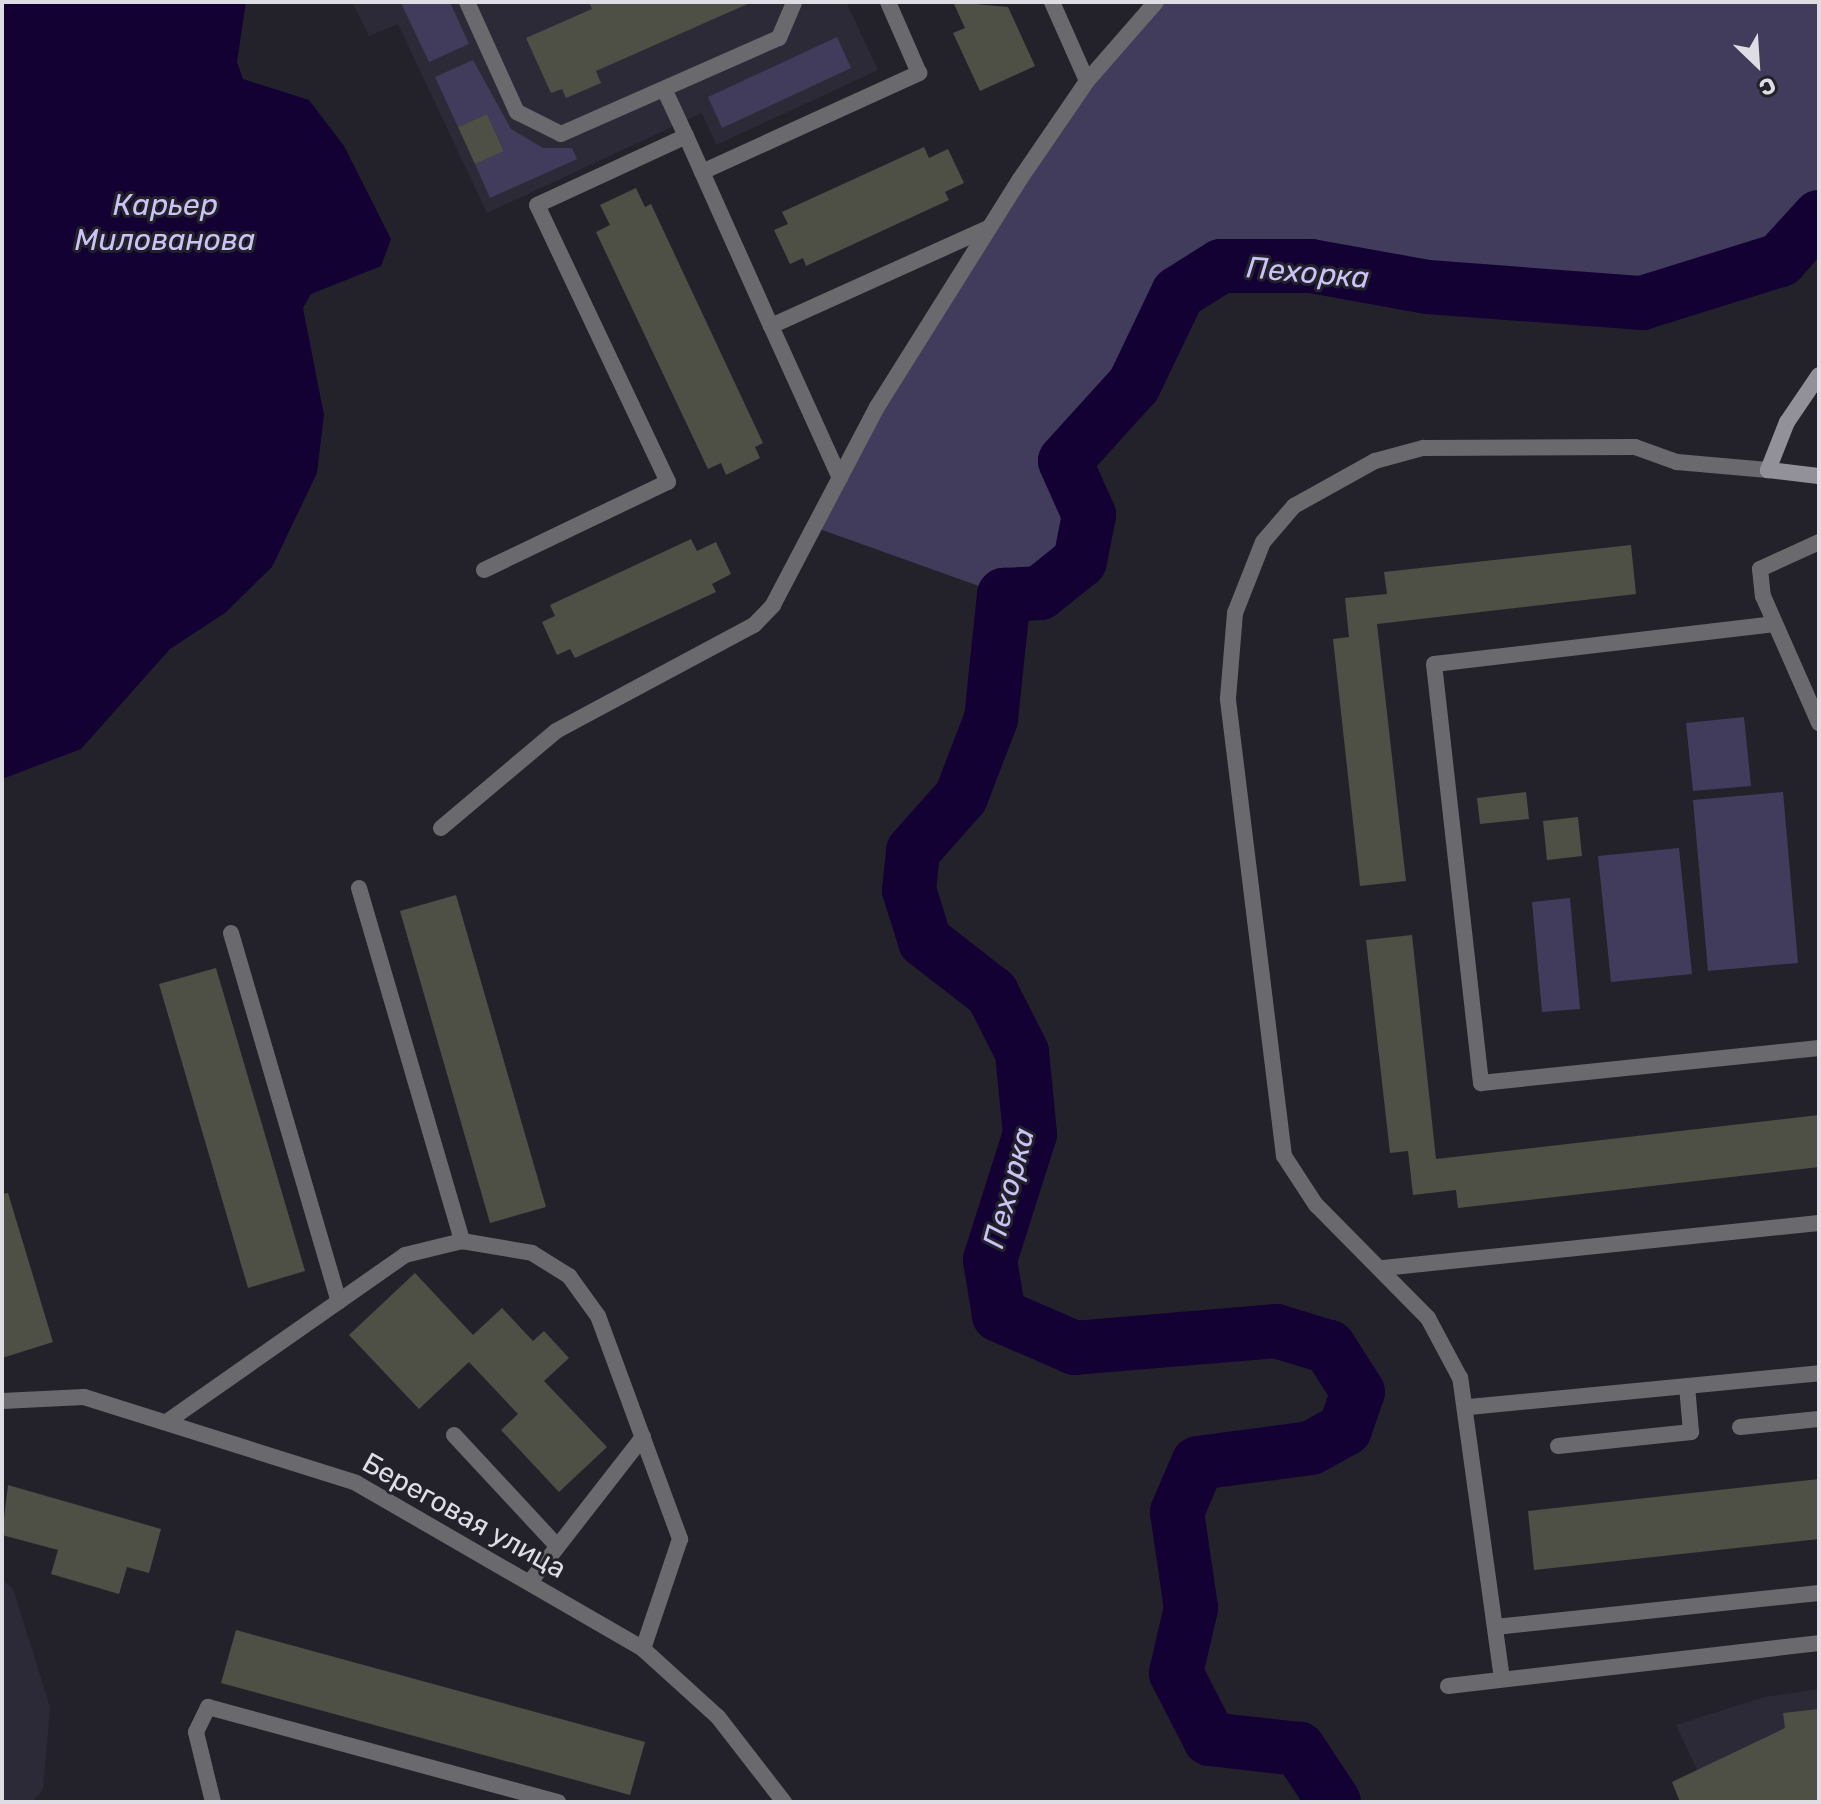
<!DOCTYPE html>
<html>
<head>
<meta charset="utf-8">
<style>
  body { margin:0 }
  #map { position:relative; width:1821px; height:1804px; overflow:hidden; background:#23222b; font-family:Rubik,sans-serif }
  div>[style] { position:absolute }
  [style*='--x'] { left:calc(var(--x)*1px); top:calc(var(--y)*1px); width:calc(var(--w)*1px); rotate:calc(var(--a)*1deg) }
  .built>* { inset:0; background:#2d2a38 }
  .green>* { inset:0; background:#413b5c }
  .water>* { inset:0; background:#130134 }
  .river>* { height:54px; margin:-27px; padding:0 27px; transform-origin:27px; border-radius:27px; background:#130134 }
  .building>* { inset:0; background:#4e5046 }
  .lane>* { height:16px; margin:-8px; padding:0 8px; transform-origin:8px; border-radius:8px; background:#6a696e }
  .street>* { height:16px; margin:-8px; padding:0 8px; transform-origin:8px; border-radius:8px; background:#6a696e }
  .secondary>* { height:16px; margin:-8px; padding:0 8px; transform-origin:8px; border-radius:8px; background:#929199 }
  span { translate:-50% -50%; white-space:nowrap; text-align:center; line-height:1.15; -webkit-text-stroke:6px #23222b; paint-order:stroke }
  .street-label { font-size:28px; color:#dedde4 }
  .water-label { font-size:30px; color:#cbc3f8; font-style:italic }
  .frame { position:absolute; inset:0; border:4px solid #dedde4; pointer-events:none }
  .north { position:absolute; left:1717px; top:24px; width:80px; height:80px; -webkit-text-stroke:6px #23222b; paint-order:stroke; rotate:155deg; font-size:22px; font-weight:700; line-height:32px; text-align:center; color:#dedde4 }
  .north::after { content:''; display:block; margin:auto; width:28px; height:36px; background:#dedde4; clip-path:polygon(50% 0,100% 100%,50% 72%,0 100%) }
</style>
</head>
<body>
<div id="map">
  <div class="built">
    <div style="clip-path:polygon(352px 2px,846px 2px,878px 70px,716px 145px,702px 113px,487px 213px,398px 24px,369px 36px)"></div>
    <div style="clip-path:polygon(2px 1579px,13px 1589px,50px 1707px,43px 1790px,32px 1802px,2px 1802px)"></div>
    <div style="clip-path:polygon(1819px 1689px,1819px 1802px,1712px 1802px,1676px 1725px,1764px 1697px)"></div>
  </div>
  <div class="green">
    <div style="clip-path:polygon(450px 2px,469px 44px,429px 62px,401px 3px)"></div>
    <div style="clip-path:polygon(1156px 2px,1819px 2px,1819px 217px,1780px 260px,1642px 303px,1428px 287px,1311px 266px,1221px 266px,1178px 293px,1134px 385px,1066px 460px,1089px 515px,1080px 561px,1040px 593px,1004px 595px,814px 527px,1004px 205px)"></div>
    <div style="clip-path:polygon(837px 37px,851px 68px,722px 128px,708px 97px)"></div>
    <div style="clip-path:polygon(473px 60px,511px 129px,543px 148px,572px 148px,577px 159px,490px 198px,475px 164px,504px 150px,487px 114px,458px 127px,435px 77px)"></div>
    <div style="clip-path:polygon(1744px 717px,1751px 786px,1693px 791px,1686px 723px)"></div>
    <div style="clip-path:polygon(1783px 792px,1798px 963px,1708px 971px,1693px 800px)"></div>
    <div style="clip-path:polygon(1679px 848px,1692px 974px,1611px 982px,1598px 856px)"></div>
    <div style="clip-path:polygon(1570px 898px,1580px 1009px,1542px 1012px,1532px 902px)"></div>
  </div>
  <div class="water">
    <div style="clip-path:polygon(2px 2px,246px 2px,237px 62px,243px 79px,309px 100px,344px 146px,391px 239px,381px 266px,311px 294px,303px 308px,324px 415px,317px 473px,272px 567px,225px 613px,170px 649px,81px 749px,2px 779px)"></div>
  </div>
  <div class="river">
    <div style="--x:1334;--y:1802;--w:64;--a:-123.4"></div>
    <div style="--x:1299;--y:1749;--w:90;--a:-173.6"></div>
    <div style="--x:1210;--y:1739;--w:74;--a:-117.3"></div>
    <div style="--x:1176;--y:1673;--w:67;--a:-77"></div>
    <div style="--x:1191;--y:1608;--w:97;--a:-98.3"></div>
    <div style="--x:1177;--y:1512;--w:53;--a:-66.8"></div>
    <div style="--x:1198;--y:1463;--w:114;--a:-7.6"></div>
    <div style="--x:1311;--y:1448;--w:39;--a:-29"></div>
    <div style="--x:1345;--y:1429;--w:39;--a:-71"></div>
    <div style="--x:1358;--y:1392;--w:54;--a:-122.8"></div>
    <div style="--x:1329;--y:1347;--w:55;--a:-163.2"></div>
    <div style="--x:1276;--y:1331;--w:202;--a:175.2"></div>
    <div style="--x:1075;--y:1348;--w:83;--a:-156.5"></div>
    <div style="--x:999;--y:1315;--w:56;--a:-99.3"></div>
    <div style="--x:990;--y:1260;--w:132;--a:-72.4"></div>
    <div style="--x:1030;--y:1134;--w:82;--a:-95.6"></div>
    <div style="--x:1022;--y:1052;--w:66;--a:-117"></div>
    <div style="--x:992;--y:993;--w:85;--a:-142.2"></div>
    <div style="--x:925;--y:941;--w:53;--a:-107.4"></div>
    <div style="--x:909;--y:890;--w:39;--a:-84"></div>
    <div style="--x:913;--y:851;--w:72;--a:-48.4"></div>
    <div style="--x:961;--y:797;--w:84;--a:-69"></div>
    <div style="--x:991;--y:719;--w:125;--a:-84"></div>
    <div style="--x:1004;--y:595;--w:36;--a:-3"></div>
    <div style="--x:1040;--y:593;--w:51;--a:-38.7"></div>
    <div style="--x:1080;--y:561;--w:47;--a:-78.9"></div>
    <div style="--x:1089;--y:515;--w:59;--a:-114"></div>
    <div style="--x:1065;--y:461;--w:103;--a:-47.8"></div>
    <div style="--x:1134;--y:385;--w:102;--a:-64.4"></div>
    <div style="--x:1178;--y:293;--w:51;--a:-32.1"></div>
    <div style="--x:1221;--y:266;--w:90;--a:0"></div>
    <div style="--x:1311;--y:266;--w:119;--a:10.2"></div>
    <div style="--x:1428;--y:287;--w:215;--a:4.3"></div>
    <div style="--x:1642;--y:303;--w:145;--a:-17.3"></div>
    <div style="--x:1780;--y:260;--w:58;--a:-47.8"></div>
  </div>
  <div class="building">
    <div style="clip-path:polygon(589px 2px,752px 2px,596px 71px,601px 83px,566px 98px,562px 89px,551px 93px,526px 38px,592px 9px)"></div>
    <div style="clip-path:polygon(953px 2px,1008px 7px,1035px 66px,980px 91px,953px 33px,965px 28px)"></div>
    <div style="clip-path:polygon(487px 114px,504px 151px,475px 164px,458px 127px)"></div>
    <div style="clip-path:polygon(924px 147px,929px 158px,948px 149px,964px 183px,945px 192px,949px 200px,806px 266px,803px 258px,790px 264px,774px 230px,788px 224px,782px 212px)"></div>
    <div style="clip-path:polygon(636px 188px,645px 207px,651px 204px,763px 443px,755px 447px,760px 458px,726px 475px,721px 463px,708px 469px,596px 232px,610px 225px,600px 205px)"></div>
    <div style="clip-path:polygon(691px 539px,697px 551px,716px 542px,731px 574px,712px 584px,716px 592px,575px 658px,570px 649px,557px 655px,542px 622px,555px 616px,550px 605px)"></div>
    <div style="clip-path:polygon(1631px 545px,1636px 594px,1377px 624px,1406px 881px,1360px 886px,1333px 639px,1349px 637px,1345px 598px,1387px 594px,1384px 572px)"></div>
    <div style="clip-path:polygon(1526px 792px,1529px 819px,1480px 824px,1477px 798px)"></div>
    <div style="clip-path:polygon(1578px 817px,1582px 856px,1547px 860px,1543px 821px)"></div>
    <div style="clip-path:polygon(456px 895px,546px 1207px,490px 1223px,400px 911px)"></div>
    <div style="clip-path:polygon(1412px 935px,1436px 1159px,1819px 1115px,1819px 1167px,1458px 1208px,1456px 1190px,1413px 1195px,1408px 1151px,1390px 1153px,1366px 940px)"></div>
    <div style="clip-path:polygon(216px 968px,305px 1271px,248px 1288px,159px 984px)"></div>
    <div style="clip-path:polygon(8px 1193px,53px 1342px,2px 1358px,2px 1194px)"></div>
    <div style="clip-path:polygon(415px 1273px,473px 1335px,502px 1308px,533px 1341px,544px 1331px,569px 1358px,544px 1381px,607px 1447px,559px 1492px,501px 1430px,518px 1414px,469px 1362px,419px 1409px,349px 1335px)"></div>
    <div style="clip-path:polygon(1819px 1479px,1819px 1539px,1534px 1570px,1528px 1511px)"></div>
    <div style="clip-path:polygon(8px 1485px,161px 1529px,149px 1573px,127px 1567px,119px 1594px,51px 1574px,58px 1550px,2px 1535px)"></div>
    <div style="clip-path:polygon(236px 1630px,645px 1742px,630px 1795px,221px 1683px)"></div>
    <div style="clip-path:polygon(1819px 1709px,1819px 1802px,1680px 1802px,1672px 1782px,1785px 1728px,1783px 1713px)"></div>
  </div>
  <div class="lane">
    <div style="--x:467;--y:2;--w:121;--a:65.6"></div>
    <div style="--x:517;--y:112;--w:49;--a:26.6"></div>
    <div style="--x:561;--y:134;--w:238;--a:-23.8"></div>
    <div style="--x:779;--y:38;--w:39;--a:-67"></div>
    <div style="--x:1052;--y:2;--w:86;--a:66.1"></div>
    <div style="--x:665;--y:91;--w:50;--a:65"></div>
    <div style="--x:702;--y:172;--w:169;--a:65.9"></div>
    <div style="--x:771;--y:326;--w:240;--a:-24.3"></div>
    <div style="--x:771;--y:326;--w:167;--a:65.6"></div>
    <div style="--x:1819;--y:542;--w:65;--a:155.4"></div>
    <div style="--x:1760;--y:569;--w:27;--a:84"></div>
    <div style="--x:1763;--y:596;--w:139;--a:66.2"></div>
    <div style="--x:484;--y:570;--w:204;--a:-25.6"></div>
    <div style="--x:668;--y:482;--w:306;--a:-115.3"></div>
    <div style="--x:537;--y:205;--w:164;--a:-24.8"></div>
    <div style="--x:686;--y:136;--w:39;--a:66"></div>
    <div style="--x:702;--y:172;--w:239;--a:-24.5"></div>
    <div style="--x:919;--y:73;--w:77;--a:-113.6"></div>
    <div style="--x:1775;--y:624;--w:343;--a:173.3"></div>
    <div style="--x:1434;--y:664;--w:422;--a:83.6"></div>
    <div style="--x:1481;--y:1083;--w:340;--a:-5.9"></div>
    <div style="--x:441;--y:828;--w:150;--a:-40.1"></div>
    <div style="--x:556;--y:731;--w:225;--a:-28.2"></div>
    <div style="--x:754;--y:625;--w:28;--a:-46"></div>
    <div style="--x:773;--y:605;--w:224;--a:-62.3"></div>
    <div style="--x:877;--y:407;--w:269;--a:-57.9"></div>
    <div style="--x:1020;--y:179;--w:119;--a:-55.6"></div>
    <div style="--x:1087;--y:81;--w:105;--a:-48.9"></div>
    <div style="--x:359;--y:888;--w:368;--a:73.7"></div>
    <div style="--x:231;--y:933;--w:384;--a:73.7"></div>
    <div style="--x:1383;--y:1268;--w:438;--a:-5.9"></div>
    <div style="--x:1469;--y:1407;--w:352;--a:-5.5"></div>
    <div style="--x:168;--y:1421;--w:289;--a:-35"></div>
    <div style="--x:405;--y:1255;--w:59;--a:-13.8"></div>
    <div style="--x:462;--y:1241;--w:71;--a:9.7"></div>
    <div style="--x:532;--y:1253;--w:44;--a:31.9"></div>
    <div style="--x:569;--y:1276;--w:49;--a:54.1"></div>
    <div style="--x:598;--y:1316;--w:238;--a:69.8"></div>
    <div style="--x:680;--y:1539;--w:116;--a:108.6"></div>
    <div style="--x:1740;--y:1427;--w:79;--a:-5.8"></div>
    <div style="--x:454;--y:1435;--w:151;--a:47.1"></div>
    <div style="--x:1558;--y:1446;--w:134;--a:-6"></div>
    <div style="--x:1691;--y:1432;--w:46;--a:-95"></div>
    <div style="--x:530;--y:1582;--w:184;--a:-52.1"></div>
    <div style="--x:1495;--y:1627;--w:326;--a:-6"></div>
    <div style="--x:1502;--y:1679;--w:304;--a:-97.9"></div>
    <div style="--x:1460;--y:1378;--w:68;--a:-118.1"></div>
    <div style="--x:1428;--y:1318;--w:159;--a:-134.7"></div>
    <div style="--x:1316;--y:1205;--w:59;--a:-123.1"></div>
    <div style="--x:1284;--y:1156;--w:461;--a:-97"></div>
    <div style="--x:1228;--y:698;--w:85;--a:-85.3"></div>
    <div style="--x:1235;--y:613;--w:76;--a:-68.5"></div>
    <div style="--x:1263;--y:542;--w:48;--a:-49.3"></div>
    <div style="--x:1294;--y:506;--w:93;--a:-29.1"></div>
    <div style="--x:1375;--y:461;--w:50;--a:-15.2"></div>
    <div style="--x:1423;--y:448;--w:212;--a:-0.3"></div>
    <div style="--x:1635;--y:447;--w:45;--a:19.7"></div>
    <div style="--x:1677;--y:462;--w:91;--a:5"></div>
    <div style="--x:1448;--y:1686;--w:373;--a:-6.6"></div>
    <div style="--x:213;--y:1802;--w:72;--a:-103.7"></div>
    <div style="--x:196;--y:1732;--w:28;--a:-64"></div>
    <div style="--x:208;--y:1707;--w:363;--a:15.2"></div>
  </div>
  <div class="street">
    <div style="--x:2;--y:1401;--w:82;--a:-2.8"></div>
    <div style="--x:84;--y:1397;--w:285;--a:17.5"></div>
    <div style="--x:356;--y:1483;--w:332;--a:30"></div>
    <div style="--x:643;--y:1649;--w:101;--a:42.2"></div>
    <div style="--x:718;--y:1717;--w:108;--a:52.2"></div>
  </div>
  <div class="secondary">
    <div style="--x:1819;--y:375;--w:57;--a:124.2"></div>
    <div style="--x:1787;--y:422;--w:52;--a:111.6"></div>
    <div style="--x:1768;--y:470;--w:51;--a:6.7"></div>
  </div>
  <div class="street-label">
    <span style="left:464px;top:1516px;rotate:29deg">Береговая улица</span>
  </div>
  <div class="water-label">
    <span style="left:165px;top:222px">Карьер<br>Милованова</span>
    <span style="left:1308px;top:273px;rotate:5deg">Пехорка</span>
    <span style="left:1009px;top:1188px;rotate:-75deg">Пехорка</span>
  </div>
  <div class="frame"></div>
  <div class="north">С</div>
</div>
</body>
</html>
